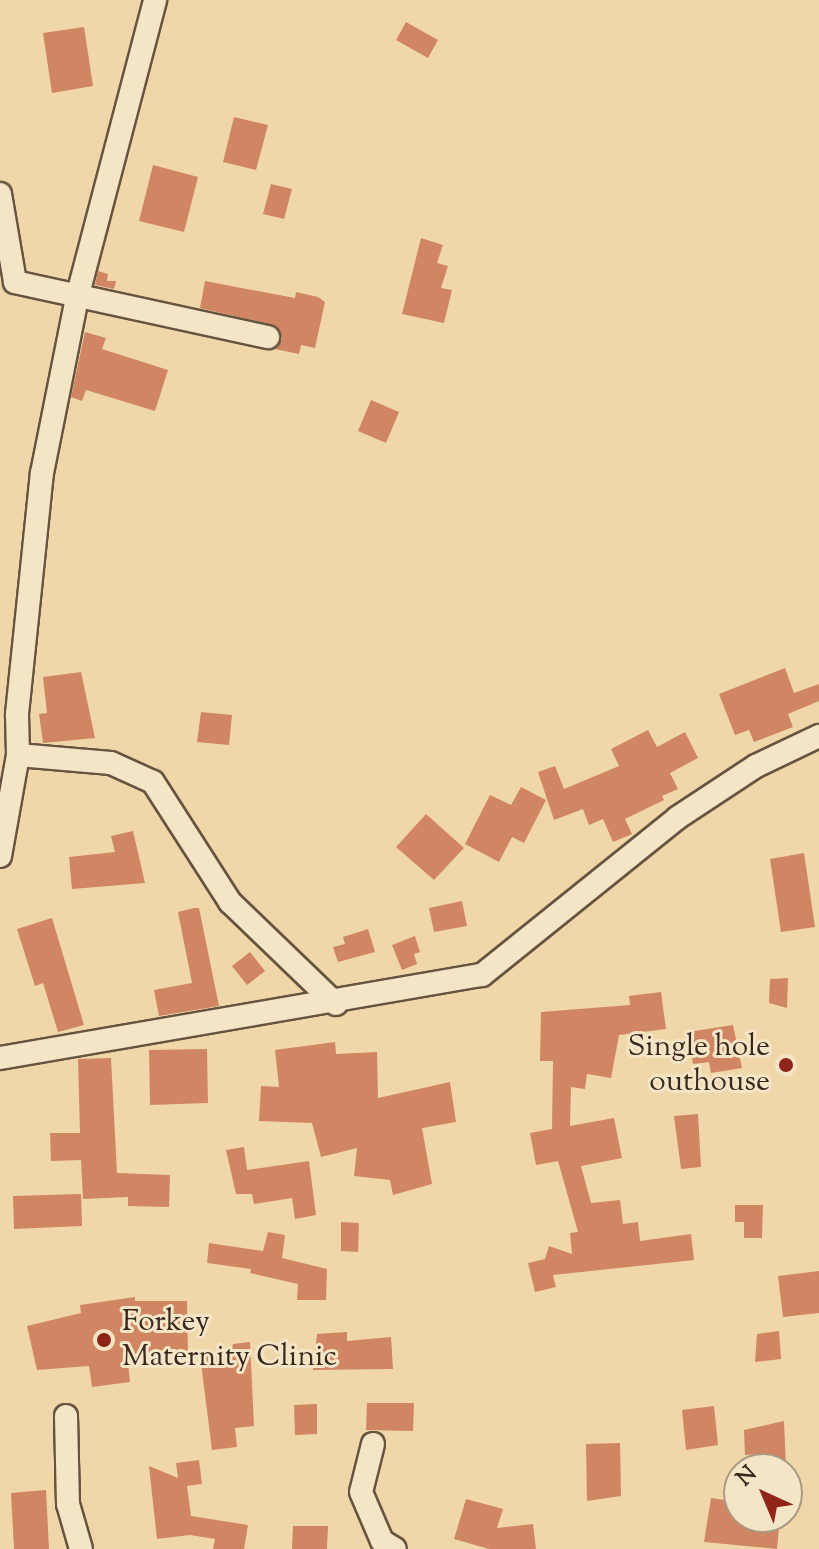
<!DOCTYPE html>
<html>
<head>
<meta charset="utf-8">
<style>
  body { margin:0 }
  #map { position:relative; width:819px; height:1549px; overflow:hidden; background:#f0d7a9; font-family:"Sorts Mill Goudy",serif }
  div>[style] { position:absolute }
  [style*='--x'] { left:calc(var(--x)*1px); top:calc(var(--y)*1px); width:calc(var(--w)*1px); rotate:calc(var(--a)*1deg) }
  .building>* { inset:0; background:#d08662 }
  .roads { filter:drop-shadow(2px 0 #675440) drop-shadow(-2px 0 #675440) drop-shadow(0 2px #675440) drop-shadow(0 -2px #675440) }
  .minor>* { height:22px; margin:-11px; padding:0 11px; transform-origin:11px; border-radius:11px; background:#f5e5c7 }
  .dots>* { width:22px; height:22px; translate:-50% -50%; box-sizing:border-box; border:4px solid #f5e5c7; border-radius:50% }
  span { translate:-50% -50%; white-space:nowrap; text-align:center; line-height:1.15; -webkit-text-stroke:6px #f5e5c7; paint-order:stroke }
  .poi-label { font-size:30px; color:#39281d }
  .right { translate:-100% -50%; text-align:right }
  .left { translate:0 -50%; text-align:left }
  .north { position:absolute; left:723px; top:1453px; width:80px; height:80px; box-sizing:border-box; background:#f5e5c7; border:2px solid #aa9983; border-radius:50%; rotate:316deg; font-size:22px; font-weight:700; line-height:32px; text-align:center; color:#39281d }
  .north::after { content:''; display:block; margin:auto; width:28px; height:36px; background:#8f2418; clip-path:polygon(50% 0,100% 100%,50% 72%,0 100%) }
</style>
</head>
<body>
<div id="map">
  <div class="building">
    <div style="clip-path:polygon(406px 22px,438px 40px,428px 58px,396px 40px)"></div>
    <div style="clip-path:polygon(84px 27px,93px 86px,52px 93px,43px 33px)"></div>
    <div style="clip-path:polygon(234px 117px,268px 125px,256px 170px,223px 162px)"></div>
    <div style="clip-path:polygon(153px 165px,198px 177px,184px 232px,139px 221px)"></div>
    <div style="clip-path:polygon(271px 184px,292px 189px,284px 219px,263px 214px)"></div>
    <div style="clip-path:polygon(421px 238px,443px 245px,437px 263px,448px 266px,441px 288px,452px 290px,444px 323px,402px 314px)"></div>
    <div style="clip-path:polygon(98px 271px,108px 274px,107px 281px,116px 281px,114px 289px,95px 285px)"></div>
    <div style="clip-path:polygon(205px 281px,295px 298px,296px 292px,318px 297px,325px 302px,315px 348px,301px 345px,299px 354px,275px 349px,282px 339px,277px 326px,200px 308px)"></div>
    <div style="clip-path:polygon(85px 332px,106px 338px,102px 349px,168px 370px,155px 411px,86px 390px,82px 401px,71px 397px)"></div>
    <div style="clip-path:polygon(371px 400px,399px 412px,386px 443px,358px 431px)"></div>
    <div style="clip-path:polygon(785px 668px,794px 693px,819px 684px,819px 701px,788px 714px,793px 727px,754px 742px,749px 730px,735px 735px,719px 694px)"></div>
    <div style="clip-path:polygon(81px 672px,95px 738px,43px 743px,39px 714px,47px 713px,43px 677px)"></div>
    <div style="clip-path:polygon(201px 712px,232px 715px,229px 745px,197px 742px)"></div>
    <div style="clip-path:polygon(648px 730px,657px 747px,685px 732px,698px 758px,670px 773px,678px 789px,662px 796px,664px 800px,625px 819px,632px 834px,613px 842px,603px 819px,589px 825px,583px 809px,554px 820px,538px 772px,555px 766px,564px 789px,619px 766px,611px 749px)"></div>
    <div style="clip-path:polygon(521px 787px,546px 800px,524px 843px,512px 837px,499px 862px,465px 844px,490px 795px,511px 805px)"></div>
    <div style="clip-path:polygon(426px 814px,464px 848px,434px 880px,396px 847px)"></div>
    <div style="clip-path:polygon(133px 831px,145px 883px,72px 889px,69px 857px,115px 852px,111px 836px)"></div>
    <div style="clip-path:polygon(804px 853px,815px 927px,781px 932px,770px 859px)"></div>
    <div style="clip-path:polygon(462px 901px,467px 926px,434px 932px,429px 908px)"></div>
    <div style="clip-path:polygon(194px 908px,199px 908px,219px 1006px,159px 1016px,154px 990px,192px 983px,178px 912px)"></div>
    <div style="clip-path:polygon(52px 918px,84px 1025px,58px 1032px,43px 983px,35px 986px,17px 929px)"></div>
    <div style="clip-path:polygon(368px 929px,375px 952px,338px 962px,333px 947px,345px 944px,343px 937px)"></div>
    <div style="clip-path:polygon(415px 936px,420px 952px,414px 954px,417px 964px,402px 970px,392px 945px)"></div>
    <div style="clip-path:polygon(250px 952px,265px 971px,247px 985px,232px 966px)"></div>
    <div style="clip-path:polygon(788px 978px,787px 1008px,769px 1003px,770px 979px)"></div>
    <div style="clip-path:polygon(661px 992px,666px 1029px,619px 1035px,611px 1078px,587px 1074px,585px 1089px,571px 1087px,570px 1126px,614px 1118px,622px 1158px,581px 1166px,591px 1203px,620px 1200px,623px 1224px,638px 1222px,640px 1241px,691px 1234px,694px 1260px,553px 1275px,556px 1287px,535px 1292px,528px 1263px,545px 1259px,549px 1246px,572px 1254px,570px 1233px,578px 1232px,558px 1161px,536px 1165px,530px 1133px,552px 1129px,553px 1061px,540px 1061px,541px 1012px,630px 1005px,629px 996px)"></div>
    <div style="clip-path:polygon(733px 1025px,742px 1068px,711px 1073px,709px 1062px,693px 1064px,688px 1032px)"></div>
    <div style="clip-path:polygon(335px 1042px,336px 1054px,377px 1052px,378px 1098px,450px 1082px,456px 1122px,422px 1128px,432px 1184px,393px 1195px,390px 1180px,354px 1176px,357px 1148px,321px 1157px,312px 1123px,259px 1121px,261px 1086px,279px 1087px,275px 1050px)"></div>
    <div style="clip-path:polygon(207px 1049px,208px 1103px,150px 1105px,149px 1050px)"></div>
    <div style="clip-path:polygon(111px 1058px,117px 1173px,170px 1175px,169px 1207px,128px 1206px,128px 1197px,83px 1199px,81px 1160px,51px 1161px,50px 1133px,80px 1133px,78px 1059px)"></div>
    <div style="clip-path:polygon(698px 1114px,701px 1167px,681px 1169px,674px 1116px)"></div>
    <div style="clip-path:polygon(244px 1147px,247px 1170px,309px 1161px,316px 1215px,295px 1219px,292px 1198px,254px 1204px,252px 1194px,236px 1194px,226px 1150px)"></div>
    <div style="clip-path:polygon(81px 1194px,82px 1226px,14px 1229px,13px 1196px)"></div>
    <div style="clip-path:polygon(735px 1205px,763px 1205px,762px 1238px,744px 1238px,744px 1222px,735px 1222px)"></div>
    <div style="clip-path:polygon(341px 1222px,359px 1223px,358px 1252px,341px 1251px)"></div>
    <div style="clip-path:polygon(268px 1232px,285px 1235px,282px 1258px,327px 1269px,326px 1300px,297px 1300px,298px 1284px,250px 1273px,251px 1269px,207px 1263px,209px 1243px,263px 1251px)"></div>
    <div style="clip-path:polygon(819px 1271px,819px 1313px,783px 1317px,778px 1276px)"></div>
    <div style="clip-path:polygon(135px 1297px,135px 1301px,187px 1301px,188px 1353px,163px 1353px,163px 1363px,128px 1363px,130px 1382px,92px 1387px,89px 1366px,37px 1370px,27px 1326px,81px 1313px,80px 1305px)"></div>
    <div style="clip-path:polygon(779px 1331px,781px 1359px,755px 1362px,757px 1334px)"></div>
    <div style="clip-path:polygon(347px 1332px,347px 1341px,391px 1337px,393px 1369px,313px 1370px,317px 1334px)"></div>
    <div style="clip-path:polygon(250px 1342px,254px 1426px,235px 1428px,237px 1447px,212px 1450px,200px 1355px,231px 1352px,233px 1344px)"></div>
    <div style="clip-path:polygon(367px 1403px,414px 1403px,413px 1431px,366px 1430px)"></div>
    <div style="clip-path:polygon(317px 1404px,317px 1434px,295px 1435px,294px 1405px)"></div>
    <div style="clip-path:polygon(714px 1406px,718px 1445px,686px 1450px,682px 1410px)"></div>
    <div style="clip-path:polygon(784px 1421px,786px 1467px,766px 1468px,765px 1454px,745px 1455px,744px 1430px)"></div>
    <div style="clip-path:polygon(620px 1443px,621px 1496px,587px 1501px,586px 1444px)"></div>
    <div style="clip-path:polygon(199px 1460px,202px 1484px,187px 1486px,191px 1516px,248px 1525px,244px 1549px,213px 1549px,215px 1539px,190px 1535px,157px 1539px,149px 1466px,178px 1478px,176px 1463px)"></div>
    <div style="clip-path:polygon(46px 1490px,49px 1549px,14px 1549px,11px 1493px)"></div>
    <div style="clip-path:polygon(711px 1498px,739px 1502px,739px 1517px,780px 1517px,777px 1549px,704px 1542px)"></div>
    <div style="clip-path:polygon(466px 1499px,503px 1509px,497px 1528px,533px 1524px,536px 1549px,489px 1549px,454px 1539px)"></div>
    <div style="clip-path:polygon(293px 1526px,328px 1526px,327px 1549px,292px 1549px)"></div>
  </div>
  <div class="roads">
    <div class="minor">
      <div style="--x:0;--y:194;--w:89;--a:80.3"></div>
      <div style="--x:15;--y:282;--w:259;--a:12.3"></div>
      <div style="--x:18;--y:755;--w:93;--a:4.9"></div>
      <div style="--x:111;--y:763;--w:46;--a:24.3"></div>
      <div style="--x:153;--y:782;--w:143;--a:57.3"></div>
      <div style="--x:230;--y:902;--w:147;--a:43.9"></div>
      <div style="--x:0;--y:856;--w:103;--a:-79.9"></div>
      <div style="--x:18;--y:755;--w:41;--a:-91.4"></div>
      <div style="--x:17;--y:714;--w:242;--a:-84.1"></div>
      <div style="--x:42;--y:473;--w:178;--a:-78.7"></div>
      <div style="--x:77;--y:298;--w:308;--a:-75.3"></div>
      <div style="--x:0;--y:1058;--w:489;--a:-9.8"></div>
      <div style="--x:482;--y:975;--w:250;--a:-38.8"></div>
      <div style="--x:677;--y:818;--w:95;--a:-33.4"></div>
      <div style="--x:756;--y:766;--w:70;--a:-25.5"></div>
      <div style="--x:66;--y:1416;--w:88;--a:88.7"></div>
      <div style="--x:68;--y:1504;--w:47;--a:73.9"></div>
      <div style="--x:373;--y:1444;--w:49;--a:104"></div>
      <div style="--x:361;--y:1492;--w:53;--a:66.8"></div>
      <div style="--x:382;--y:1541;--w:15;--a:32"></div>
    </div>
  </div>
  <div class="dots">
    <div style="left:786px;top:1065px;background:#8f2418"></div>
    <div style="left:104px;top:1340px;background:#8f2418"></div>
  </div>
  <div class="poi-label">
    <span class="right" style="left:770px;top:1065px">Single hole<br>outhouse</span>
    <span class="left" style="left:122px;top:1340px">Forkey<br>Maternity Clinic</span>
  </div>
  <div class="north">N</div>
</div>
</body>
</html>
